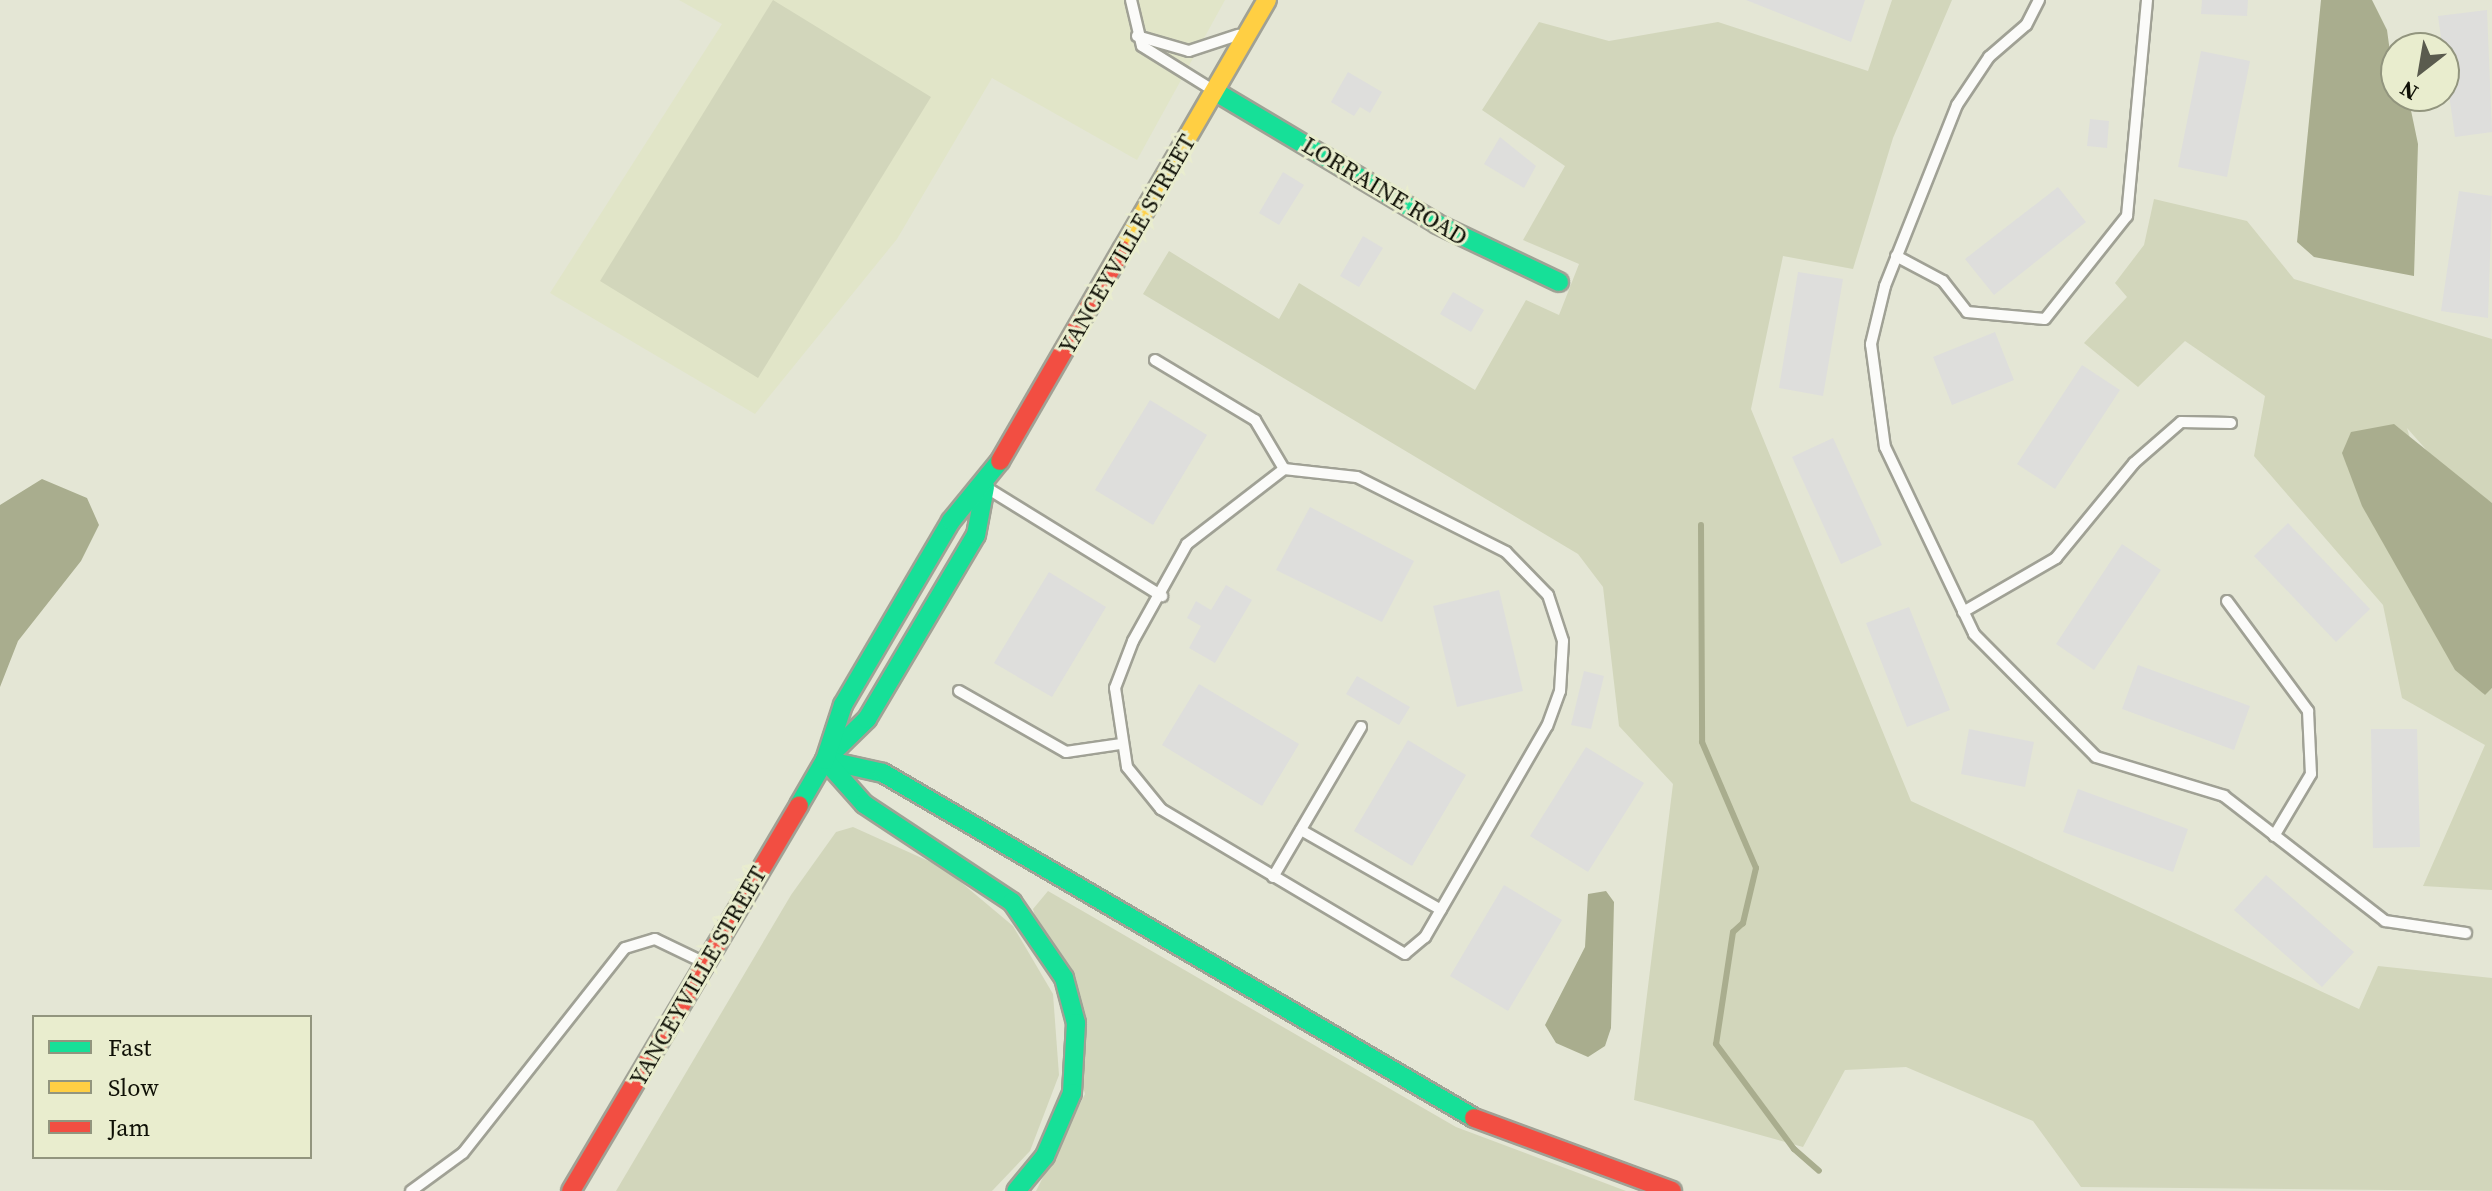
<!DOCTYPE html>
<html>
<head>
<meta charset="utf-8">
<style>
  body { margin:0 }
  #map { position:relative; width:2492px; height:1191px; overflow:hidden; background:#e4e6d5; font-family:"Source Serif 4",serif }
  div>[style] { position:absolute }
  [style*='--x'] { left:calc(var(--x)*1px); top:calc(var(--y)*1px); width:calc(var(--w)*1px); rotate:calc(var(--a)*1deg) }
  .built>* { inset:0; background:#e1e5c8 }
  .green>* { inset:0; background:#d2d6bb }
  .water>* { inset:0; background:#a9ad8e }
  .stream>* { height:6px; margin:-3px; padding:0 3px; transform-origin:3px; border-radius:3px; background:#a9ad8e }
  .building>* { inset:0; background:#dededc }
  .roads { filter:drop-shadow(2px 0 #a0a195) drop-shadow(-2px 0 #a0a195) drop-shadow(0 2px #a0a195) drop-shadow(0 -2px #a0a195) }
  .lane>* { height:10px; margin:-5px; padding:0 5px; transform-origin:5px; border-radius:5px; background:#fbfbf9 }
  .fast>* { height:18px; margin:-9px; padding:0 9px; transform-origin:9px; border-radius:9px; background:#16e098 }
  .slow>* { height:18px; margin:-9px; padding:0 9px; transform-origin:9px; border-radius:9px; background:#ffcf43 }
  .jam>* { height:18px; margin:-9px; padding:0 9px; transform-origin:9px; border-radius:9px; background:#f24e42 }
  span { translate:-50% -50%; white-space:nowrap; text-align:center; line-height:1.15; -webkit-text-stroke:6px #e9edce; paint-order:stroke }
  .street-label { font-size:24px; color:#0f1006 }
  .legend { position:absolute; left:32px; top:1015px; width:280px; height:144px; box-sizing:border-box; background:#e9edce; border:2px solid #92957e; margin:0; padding:10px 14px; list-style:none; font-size:24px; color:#0f1006 }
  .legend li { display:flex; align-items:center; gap:16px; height:40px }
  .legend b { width:40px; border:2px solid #92957e }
  .north { position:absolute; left:2380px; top:32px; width:80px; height:80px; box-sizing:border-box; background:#e9edce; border:2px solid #92957e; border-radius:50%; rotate:211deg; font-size:22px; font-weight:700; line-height:32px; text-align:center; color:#0f1006 }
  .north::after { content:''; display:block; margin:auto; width:28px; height:36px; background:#5a5b4e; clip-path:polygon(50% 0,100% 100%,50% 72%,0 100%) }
</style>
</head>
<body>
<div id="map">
  <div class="built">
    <div style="clip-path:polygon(679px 0,1225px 0,1137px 160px,992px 78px,897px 239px,755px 414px,550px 293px,722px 24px)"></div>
  </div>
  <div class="green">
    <div style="clip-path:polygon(773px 0,931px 97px,758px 378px,600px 281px)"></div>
    <div style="clip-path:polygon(1892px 0,1952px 0,1893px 138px,1853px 269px,1783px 256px,1751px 409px,1911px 801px,2359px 1009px,2378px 966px,2492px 978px,2492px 1191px,2081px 1187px,2033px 1121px,1906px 1067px,1845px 1070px,1803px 1147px,1634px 1100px,1673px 784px,1619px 726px,1603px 587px,1578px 554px,1143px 294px,1169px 251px,1279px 319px,1299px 283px,1475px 390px,1526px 300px,1559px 315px,1579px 264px,1523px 240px,1565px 166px,1482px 110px,1539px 22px,1609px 41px,1718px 22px,1868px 71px)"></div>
    <div style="clip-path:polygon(2154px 199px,2247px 221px,2294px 279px,2492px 339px,2492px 503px,2445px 471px,2407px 428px,2484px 695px,2492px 688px,2492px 890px,2423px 886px,2485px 745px,2402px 698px,2383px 605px,2254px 456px,2265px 396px,2185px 341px,2138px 387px,2084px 343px,2127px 297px,2115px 283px,2144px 245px)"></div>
    <div style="clip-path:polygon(853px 827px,944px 868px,1013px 926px,1053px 994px,1059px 1075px,1030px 1151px,992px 1191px,616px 1191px,791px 895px,836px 832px)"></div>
    <div style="clip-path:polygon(1048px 891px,1456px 1127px,1626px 1191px,1036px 1191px,1085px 1094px,1033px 909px)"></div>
  </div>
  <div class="water">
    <div style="clip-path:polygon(2321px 0,2372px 0,2387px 30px,2396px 96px,2408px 96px,2418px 144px,2414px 276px,2314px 257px,2297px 242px)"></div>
    <div style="clip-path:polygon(2394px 424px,2492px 503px,2492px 688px,2485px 695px,2455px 670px,2362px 506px,2342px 453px,2351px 432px)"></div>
    <div style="clip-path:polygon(42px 479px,87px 498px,99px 525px,81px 561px,18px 641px,0 687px,0 505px)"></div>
    <div style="clip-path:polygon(1606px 891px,1614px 902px,1611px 1028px,1605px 1046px,1588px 1057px,1556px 1043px,1545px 1025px,1585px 947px,1588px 894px)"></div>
  </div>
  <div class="stream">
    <div style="--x:1701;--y:525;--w:217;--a:89.7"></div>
    <div style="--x:1702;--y:742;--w:137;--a:66.8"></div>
    <div style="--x:1756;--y:868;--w:57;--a:103.3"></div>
    <div style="--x:1743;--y:923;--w:13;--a:138"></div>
    <div style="--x:1733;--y:932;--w:113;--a:98.6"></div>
    <div style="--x:1716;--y:1044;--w:131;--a:53.4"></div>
    <div style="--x:1794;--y:1149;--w:33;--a:41"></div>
  </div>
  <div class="building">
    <div style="clip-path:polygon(1746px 0,1865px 0,1851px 42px)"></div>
    <div style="clip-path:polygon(2202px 0,2248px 0,2247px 16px,2201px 14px)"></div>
    <div style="clip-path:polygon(2487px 10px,2492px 132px,2455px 137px,2438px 16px)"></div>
    <div style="clip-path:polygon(2201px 51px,2250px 61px,2227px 177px,2178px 167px)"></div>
    <div style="clip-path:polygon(1348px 72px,1382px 92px,1370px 113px,1360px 107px,1354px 116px,1331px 102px)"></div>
    <div style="clip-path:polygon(2090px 119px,2109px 121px,2107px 148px,2087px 146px)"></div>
    <div style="clip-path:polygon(1500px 137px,1536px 166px,1524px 188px,1484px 164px)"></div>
    <div style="clip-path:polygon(1283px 172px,1304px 185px,1279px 225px,1259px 213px)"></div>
    <div style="clip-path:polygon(2058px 187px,2086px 222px,1994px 295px,1965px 259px)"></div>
    <div style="clip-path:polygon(2459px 191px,2492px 196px,2488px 318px,2441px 311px)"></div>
    <div style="clip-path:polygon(1363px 236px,1383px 248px,1359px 287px,1340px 276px)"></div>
    <div style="clip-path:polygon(1798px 272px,1843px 279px,1823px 396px,1779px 388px)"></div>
    <div style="clip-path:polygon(1453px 292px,1484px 310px,1471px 332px,1440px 314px)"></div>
    <div style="clip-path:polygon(1995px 332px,2014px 380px,1952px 405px,1933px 357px)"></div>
    <div style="clip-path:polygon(2082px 365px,2120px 390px,2055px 489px,2017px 464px)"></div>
    <div style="clip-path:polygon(1150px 400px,1207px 435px,1153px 525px,1095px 490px)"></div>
    <div style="clip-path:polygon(1833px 438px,1882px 545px,1841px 564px,1792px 457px)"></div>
    <div style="clip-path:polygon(1310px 507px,1414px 561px,1382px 622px,1276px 570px)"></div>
    <div style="clip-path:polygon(2288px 523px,2370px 609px,2336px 642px,2254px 556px)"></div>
    <div style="clip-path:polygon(2122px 544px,2161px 570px,2094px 670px,2056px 644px)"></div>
    <div style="clip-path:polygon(1049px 572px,1106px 607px,1052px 697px,994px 663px)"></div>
    <div style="clip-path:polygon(1226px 585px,1252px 600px,1215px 663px,1189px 648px,1201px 626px,1187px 618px,1196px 601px,1211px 610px)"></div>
    <div style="clip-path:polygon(1499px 590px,1523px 691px,1457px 707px,1433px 606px)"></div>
    <div style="clip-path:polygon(1909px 607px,1950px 710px,1907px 727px,1866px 623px)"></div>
    <div style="clip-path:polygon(2138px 665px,2250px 706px,2234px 750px,2122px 709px)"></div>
    <div style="clip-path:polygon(1584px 671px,1604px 676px,1591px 729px,1571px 725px)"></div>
    <div style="clip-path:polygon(1357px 676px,1410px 707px,1399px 725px,1346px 694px)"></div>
    <div style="clip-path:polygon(1199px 684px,1299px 744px,1262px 806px,1162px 745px)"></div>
    <div style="clip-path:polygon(1969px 729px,2034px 742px,2025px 787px,1961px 774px)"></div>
    <div style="clip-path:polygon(2371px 729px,2417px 729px,2420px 847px,2373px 848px)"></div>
    <div style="clip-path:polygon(1408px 740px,1466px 775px,1412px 866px,1354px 831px)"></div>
    <div style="clip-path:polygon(1586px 747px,1644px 783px,1588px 872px,1530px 836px)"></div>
    <div style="clip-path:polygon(2078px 789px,2188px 829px,2173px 872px,2063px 832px)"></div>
    <div style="clip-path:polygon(2266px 875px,2354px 952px,2322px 987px,2234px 910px)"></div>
    <div style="clip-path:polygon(1504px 885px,1562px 920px,1508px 1011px,1450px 976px)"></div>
  </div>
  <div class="roads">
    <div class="lane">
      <div style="--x:1131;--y:0;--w:47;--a:76.6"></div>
      <div style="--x:1142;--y:46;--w:81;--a:31.9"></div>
      <div style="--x:2039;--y:0;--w:28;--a:117"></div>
      <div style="--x:2026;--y:25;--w:49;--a:139.1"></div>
      <div style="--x:1989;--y:57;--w:58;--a:123.7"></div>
      <div style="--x:1957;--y:105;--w:195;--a:111.7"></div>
      <div style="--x:1885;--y:286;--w:60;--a:103.6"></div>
      <div style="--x:1871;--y:344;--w:104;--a:82.3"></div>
      <div style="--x:1885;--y:447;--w:207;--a:64.5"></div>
      <div style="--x:1974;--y:634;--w:173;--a:45.2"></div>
      <div style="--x:2096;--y:757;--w:134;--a:16.9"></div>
      <div style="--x:2224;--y:796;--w:204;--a:37.8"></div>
      <div style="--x:2385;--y:921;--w:82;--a:8.4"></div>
      <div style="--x:1137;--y:36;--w:54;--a:16.1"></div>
      <div style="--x:1189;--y:51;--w:52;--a:-18.1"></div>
      <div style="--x:1896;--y:256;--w:53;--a:28"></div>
      <div style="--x:1943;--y:281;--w:39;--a:52"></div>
      <div style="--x:1967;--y:312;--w:78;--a:5.1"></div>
      <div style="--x:2045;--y:319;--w:132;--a:-51.5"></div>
      <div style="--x:2127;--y:216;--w:217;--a:-84.7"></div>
      <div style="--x:1155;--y:360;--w:117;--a:31"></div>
      <div style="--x:1255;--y:420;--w:57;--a:59.4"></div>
      <div style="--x:1284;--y:469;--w:73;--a:6.3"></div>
      <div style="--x:1357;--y:477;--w:167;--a:26.7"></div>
      <div style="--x:1506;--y:552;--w:60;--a:45.7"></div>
      <div style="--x:1548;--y:595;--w:48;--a:71.9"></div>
      <div style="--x:1563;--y:641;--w:50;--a:93.4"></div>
      <div style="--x:1560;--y:691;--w:37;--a:110"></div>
      <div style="--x:1547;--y:726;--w:244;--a:120"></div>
      <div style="--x:1425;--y:937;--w:26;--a:140"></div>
      <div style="--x:1405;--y:954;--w:284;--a:-149.3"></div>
      <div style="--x:1161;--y:809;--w:54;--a:-129"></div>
      <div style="--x:1127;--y:767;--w:80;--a:-98.6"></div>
      <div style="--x:1115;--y:688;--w:50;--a:-69"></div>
      <div style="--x:1133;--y:641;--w:111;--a:-60.9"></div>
      <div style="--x:1187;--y:544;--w:123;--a:-37.7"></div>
      <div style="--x:987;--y:488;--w:206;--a:31.7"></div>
      <div style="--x:2227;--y:601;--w:137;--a:53.6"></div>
      <div style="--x:2308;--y:711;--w:63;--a:87.3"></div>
      <div style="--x:2311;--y:774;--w:72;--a:120.8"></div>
      <div style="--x:1963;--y:612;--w:108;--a:-30.1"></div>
      <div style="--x:2056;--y:558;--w:123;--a:-50.6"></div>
      <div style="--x:2134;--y:463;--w:62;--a:-41.1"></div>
      <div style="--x:2181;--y:422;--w:50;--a:1.1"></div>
      <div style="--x:959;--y:691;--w:123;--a:29.7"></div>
      <div style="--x:1066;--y:752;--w:56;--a:-8.3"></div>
      <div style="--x:1301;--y:830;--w:161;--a:29.7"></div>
      <div style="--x:1273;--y:877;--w:174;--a:-59.6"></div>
      <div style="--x:411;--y:1191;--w:64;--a:-36.2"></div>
      <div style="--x:463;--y:1153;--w:261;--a:-51.7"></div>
      <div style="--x:625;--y:948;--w:31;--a:-17"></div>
      <div style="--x:655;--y:939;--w:53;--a:25.6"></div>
    </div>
    <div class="fast">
      <div style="--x:1216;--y:92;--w:257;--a:30.8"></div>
      <div style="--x:1437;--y:224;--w:135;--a:25.4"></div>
      <div style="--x:829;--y:756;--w:53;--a:-44.2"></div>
      <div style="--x:867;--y:719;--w:214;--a:-59.4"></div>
      <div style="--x:976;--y:535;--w:49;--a:-79.4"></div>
      <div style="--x:825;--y:760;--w:59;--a:12.6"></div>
      <div style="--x:883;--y:773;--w:684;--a:30.27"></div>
      <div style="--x:825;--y:760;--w:59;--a:48.4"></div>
      <div style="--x:864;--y:804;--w:178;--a:33.5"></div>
      <div style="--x:1012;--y:902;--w:92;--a:55.6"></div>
      <div style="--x:1064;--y:978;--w:47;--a:75.1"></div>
      <div style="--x:1076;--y:1023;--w:70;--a:93.3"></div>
      <div style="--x:1072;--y:1093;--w:69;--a:113.2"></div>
      <div style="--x:1045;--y:1156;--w:45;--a:129.6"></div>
      <div style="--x:799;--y:805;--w:52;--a:-60"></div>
      <div style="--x:825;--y:760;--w:58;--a:-71.9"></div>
      <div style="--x:843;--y:705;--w:213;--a:-59.6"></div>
      <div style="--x:951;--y:521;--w:77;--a:-50.8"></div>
    </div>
    <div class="slow">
      <div style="--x:1122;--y:250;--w:289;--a:-59.9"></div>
    </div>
    <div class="jam">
      <div style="--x:1000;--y:461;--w:244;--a:-60"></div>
      <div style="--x:1474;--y:1118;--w:211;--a:20.2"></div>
      <div style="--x:571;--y:1191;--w:448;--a:-59.4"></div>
    </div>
  </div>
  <div class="street-label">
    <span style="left:1385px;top:191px;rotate:31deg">LORRAINE ROAD</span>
    <span style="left:1127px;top:244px;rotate:-60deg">YANCEYVILLE STREET</span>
    <span style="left:698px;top:976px;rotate:-60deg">YANCEYVILLE STREET</span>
  </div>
  <ul class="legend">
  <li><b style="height:10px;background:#16e098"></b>Fast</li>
  <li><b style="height:10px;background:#ffcf43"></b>Slow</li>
  <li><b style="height:10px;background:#f24e42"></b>Jam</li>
  </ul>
  <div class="north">N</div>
</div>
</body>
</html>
